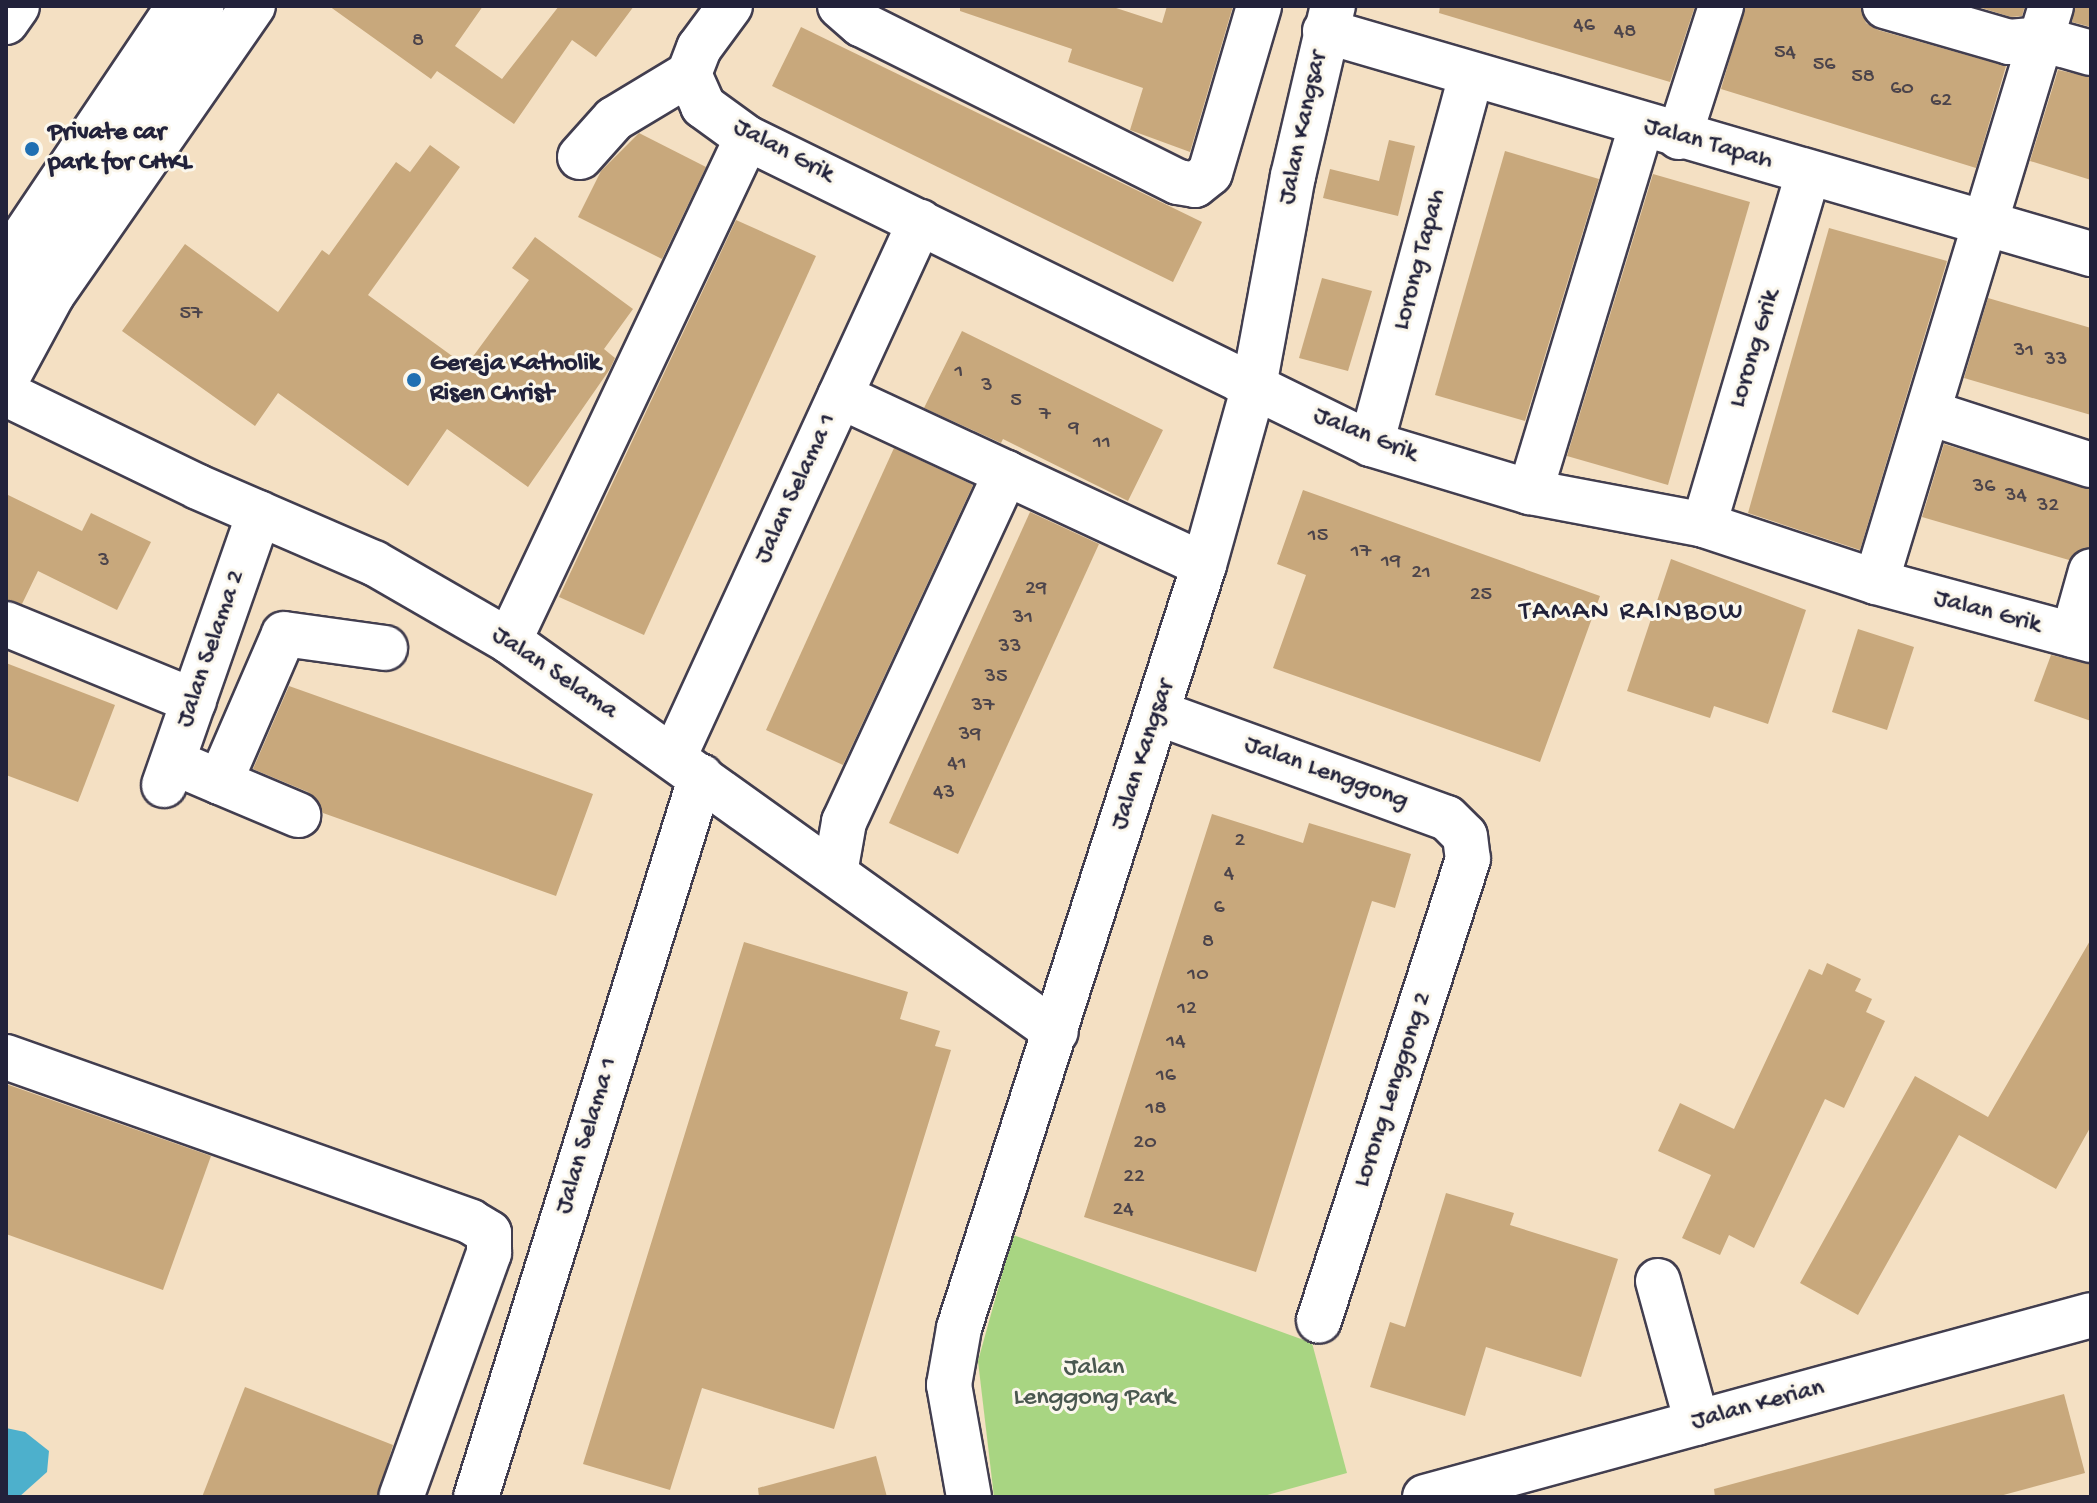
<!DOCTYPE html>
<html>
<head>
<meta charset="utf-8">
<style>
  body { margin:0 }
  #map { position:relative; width:2097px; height:1503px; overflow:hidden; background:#f4e0c3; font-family:"Gochi Hand",sans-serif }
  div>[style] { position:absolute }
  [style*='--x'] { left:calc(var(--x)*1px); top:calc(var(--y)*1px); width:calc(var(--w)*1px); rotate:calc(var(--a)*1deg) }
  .green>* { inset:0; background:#a8d582 }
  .water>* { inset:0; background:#4db0cc }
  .building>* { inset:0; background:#c8a87c }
  .roads { filter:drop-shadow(2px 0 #423e4f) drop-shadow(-2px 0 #423e4f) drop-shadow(0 2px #423e4f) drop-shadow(0 -2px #423e4f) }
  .minor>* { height:44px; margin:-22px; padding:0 22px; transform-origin:22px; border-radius:22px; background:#fff }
  .highway>* { height:44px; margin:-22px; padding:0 22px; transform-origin:22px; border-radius:22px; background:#fff }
  .dots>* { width:22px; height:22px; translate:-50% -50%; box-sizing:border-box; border:4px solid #fbf7ec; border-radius:50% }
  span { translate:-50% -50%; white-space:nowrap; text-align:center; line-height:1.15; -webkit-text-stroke:6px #fbf7ec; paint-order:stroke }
  .number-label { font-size:22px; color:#4c444b }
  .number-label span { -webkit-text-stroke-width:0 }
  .street-label { font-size:26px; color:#22223b }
  .poi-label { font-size:26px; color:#22223b; font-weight:700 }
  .left { translate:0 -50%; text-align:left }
  .park-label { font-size:26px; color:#4a5850 }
  .neighbourhood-label { font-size:28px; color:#22223b; letter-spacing:2px }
  .frame { position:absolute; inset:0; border:8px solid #22223b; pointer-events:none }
</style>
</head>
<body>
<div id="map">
  <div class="green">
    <div style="clip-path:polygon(1013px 1235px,1312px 1343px,1347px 1473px,1260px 1497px,994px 1497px,978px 1361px)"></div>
  </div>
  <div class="water">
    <div style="clip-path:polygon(6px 1428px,25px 1432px,49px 1451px,47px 1472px,19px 1497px,6px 1497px)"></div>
  </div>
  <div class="building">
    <div style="clip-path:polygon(329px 6px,483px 6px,455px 46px,502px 79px,559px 6px,634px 6px,596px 57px,572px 40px,514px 124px,437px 71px,431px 79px)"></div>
    <div style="clip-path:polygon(960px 6px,1110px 6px,1162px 23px,1167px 6px,1233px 6px,1190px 152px,1130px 130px,1143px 88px,1068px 62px,1072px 49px,960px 11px)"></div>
    <div style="clip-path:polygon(1440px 6px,1695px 6px,1670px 82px,1439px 13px)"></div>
    <div style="clip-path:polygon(1745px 6px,1861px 6px,1866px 23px,1878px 30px,2006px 66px,1976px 168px,1721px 89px)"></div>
    <div style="clip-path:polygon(1975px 6px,2025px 6px,2022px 16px,2011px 17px)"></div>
    <div style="clip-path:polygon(2075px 6px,2091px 6px,2091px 27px,2072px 22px)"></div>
    <div style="clip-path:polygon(801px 27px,1202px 222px,1173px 282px,772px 86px)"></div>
    <div style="clip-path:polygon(2058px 70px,2091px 77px,2091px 180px,2030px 161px)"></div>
    <div style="clip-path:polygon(639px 133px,706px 167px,662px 259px,578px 217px,601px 171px)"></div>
    <div style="clip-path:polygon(1389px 140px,1415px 146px,1398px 216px,1323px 198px,1330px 169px,1379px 181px)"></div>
    <div style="clip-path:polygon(430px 145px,460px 167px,368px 295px,466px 366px,529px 280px,512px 268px,535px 237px,633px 309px,604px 349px,615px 358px,610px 369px,528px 487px,447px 429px,408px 486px,278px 393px,255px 426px,122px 331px,185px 244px,278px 312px,322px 250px,329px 255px,396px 162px,410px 172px)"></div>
    <div style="clip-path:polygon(1505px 151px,1599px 179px,1525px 421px,1435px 395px)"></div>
    <div style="clip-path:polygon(1653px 174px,1750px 202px,1668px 485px,1567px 456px)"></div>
    <div style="clip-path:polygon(736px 220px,816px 256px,644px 635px,559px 597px)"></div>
    <div style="clip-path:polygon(1829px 228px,1947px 261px,1860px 550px,1748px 513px)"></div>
    <div style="clip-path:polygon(1322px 278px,1372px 291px,1348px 371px,1299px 358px)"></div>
    <div style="clip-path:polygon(1988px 298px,2091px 328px,2091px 415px,1964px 378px)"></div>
    <div style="clip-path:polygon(962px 331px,1163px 430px,1128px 501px,1003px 439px,1001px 443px,924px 408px)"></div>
    <div style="clip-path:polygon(1944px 444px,2091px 489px,2089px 547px,2069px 560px,1922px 517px)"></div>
    <div style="clip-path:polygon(894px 448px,973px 485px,843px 765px,766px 730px)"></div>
    <div style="clip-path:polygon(1303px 490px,1600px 596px,1540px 762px,1273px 668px,1306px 575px,1277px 564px)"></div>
    <div style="clip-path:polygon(6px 494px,82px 531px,91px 513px,151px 542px,117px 610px,38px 571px,22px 604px,6px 600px)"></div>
    <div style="clip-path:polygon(1030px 512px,1099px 544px,958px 854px,889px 823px)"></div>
    <div style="clip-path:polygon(1671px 559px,1806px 610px,1768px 724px,1714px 706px,1710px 718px,1627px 691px)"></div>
    <div style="clip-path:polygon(1858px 629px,1914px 647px,1887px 730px,1832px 712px)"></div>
    <div style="clip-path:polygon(2051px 655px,2091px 664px,2091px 721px,2034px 701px)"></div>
    <div style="clip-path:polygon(6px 663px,115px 705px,78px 802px,6px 775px)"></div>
    <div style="clip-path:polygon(289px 686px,593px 794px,556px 896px,323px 813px,308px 792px,253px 769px)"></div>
    <div style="clip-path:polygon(1212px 814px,1303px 843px,1309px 823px,1411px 854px,1395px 908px,1372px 901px,1256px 1272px,1084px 1217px)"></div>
    <div style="clip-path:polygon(2091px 939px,2091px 1126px,2056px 1189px,1959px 1135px,1858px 1315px,1800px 1283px,1915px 1076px,1988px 1117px)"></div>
    <div style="clip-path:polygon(744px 942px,908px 992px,900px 1019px,940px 1031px,935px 1046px,951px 1050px,834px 1429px,702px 1388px,670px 1490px,583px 1464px)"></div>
    <div style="clip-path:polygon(1827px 963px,1861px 979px,1855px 991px,1872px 999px,1866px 1012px,1885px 1021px,1844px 1108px,1825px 1099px,1754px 1248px,1729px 1235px,1720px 1255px,1682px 1238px,1711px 1175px,1658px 1151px,1680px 1103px,1734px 1129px,1809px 969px,1822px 975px)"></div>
    <div style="clip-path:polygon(6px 1084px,211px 1156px,163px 1290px,6px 1234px)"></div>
    <div style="clip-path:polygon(1446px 1193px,1514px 1213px,1510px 1225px,1618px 1259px,1581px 1377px,1486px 1347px,1465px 1416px,1370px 1387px,1390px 1322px,1405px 1327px)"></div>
    <div style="clip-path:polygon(245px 1387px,393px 1445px,377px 1497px,202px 1497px)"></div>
    <div style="clip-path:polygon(2064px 1394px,2085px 1473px,1996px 1497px,1715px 1497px,1714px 1489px)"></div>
    <div style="clip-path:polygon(876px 1456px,887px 1497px,759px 1497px,758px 1488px)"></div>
  </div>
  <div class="roads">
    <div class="minor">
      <div style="--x:730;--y:6;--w:52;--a:126.4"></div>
      <div style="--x:699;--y:48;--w:28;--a:111"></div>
      <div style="--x:689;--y:74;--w:35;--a:66"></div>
      <div style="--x:703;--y:106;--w:54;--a:36"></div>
      <div style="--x:747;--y:138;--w:695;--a:26.12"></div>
      <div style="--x:1371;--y:444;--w:166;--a:16.8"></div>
      <div style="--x:1530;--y:492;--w:177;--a:10.7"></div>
      <div style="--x:1704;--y:525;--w:181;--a:18.3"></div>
      <div style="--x:1876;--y:582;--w:223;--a:15.1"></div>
      <div style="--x:840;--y:6;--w:28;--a:41"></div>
      <div style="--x:861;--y:24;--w:354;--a:26.5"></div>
      <div style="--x:1178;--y:182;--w:17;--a:10"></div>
      <div style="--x:1195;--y:185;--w:19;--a:-39"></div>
      <div style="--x:1210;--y:173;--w:174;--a:-73.6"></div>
      <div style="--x:1885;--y:6;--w:129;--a:16.2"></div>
      <div style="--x:2009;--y:42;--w:32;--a:-5"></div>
      <div style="--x:2041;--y:39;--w:52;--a:15.6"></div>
      <div style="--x:1325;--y:31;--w:798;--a:16.23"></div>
      <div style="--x:1679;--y:137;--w:138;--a:-72.2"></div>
      <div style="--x:580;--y:157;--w:51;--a:-48.2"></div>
      <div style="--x:614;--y:119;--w:87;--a:-31"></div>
      <div style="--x:6;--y:312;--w:363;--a:-57.4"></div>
      <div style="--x:6;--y:380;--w:97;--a:-61.6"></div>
      <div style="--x:52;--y:295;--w:352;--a:-55.2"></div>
      <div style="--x:6;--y:394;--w:213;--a:25.8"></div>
      <div style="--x:198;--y:487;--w:192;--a:23.4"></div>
      <div style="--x:374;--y:563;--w:156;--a:30"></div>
      <div style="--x:509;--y:641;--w:672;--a:35.56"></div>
      <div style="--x:840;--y:396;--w:401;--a:24.9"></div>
      <div style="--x:1930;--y:413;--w:169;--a:17.9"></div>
      <div style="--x:1371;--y:444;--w:381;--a:-74.8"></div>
      <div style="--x:1530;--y:492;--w:382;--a:-73.1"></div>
      <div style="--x:1704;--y:525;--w:366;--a:-73.5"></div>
      <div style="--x:1876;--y:582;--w:602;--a:-73.1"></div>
      <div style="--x:6;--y:624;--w:203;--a:22.3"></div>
      <div style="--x:2073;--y:635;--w:66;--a:-74.3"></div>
      <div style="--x:509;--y:641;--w:556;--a:-64.68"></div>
      <div style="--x:1158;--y:713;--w:307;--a:20"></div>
      <div style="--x:1447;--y:818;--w:25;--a:45"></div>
      <div style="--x:1465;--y:836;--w:23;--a:83"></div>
      <div style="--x:1468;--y:859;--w:485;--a:107.9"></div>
      <div style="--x:674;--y:757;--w:589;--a:-65.31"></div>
      <div style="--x:173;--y:762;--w:51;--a:23.1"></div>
      <div style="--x:220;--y:782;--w:161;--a:-66.6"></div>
      <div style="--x:284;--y:634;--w:102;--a:7.9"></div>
      <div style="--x:220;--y:782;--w:85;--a:22.9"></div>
      <div style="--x:164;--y:785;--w:288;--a:-70.7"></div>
      <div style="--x:835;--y:873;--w:52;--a:-80"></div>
      <div style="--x:844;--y:822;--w:385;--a:-65.1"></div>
      <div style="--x:6;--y:1057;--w:493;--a:19.5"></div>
      <div style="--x:471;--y:1222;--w:21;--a:31"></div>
      <div style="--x:489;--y:1233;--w:20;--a:90"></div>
      <div style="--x:489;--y:1253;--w:259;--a:109.8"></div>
      <div style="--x:1658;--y:1281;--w:147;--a:74.6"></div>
      <div style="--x:476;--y:1497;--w:755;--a:-72.67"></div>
      <div style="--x:969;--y:1497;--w:114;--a:-100.1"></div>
      <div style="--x:949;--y:1385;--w:58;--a:-80"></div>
      <div style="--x:959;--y:1328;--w:801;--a:-72.2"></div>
      <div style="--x:1204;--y:565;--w:186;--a:-74.4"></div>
      <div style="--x:1254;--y:386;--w:214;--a:-79.5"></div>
      <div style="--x:1293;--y:176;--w:175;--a:-76.8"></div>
      <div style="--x:1425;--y:1497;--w:690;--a:-15.28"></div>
    </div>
    <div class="highway">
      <div style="--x:6;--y:22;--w:19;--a:-55"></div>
      <div style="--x:6;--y:263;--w:310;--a:-56.1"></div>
    </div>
  </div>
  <div class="dots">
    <div style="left:32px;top:149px;background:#1f6fb2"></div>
    <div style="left:414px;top:380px;background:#1f6fb2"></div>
  </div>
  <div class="number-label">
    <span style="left:1584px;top:27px">46</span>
    <span style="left:1625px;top:33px">48</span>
    <span style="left:418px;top:42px">8</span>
    <span style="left:1785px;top:54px">54</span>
    <span style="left:1824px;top:66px">56</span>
    <span style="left:1863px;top:78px">58</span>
    <span style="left:1902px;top:90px">60</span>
    <span style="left:1941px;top:102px">62</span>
    <span style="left:191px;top:315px">57</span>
    <span style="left:2024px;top:352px">31</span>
    <span style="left:2056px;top:361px">33</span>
    <span style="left:959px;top:373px">1</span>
    <span style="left:987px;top:387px">3</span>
    <span style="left:1016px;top:402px">5</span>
    <span style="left:1045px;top:416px">7</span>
    <span style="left:1074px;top:430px">9</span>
    <span style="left:1102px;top:444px">11</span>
    <span style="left:1984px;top:488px">36</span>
    <span style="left:2016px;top:497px">34</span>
    <span style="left:2048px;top:507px">32</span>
    <span style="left:1318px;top:537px">15</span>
    <span style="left:1361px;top:553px">17</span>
    <span style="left:104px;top:562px">3</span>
    <span style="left:1391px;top:563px">19</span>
    <span style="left:1421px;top:574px">21</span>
    <span style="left:1036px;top:590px">29</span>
    <span style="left:1481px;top:596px">25</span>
    <span style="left:1023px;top:619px">31</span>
    <span style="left:1010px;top:648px">33</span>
    <span style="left:996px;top:678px">35</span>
    <span style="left:983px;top:707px">37</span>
    <span style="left:970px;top:736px">39</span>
    <span style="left:957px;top:765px">41</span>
    <span style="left:944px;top:794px">43</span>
    <span style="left:1240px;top:842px">2</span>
    <span style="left:1229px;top:875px">4</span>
    <span style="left:1219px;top:909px">6</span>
    <span style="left:1208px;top:943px">8</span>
    <span style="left:1198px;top:976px">10</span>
    <span style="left:1187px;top:1010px">12</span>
    <span style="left:1176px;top:1043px">14</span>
    <span style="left:1166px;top:1077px">16</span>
    <span style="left:1156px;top:1110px">18</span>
    <span style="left:1145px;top:1144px">20</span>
    <span style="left:1134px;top:1178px">22</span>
    <span style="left:1123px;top:1211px">24</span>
  </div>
  <div class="street-label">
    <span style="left:1304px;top:128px;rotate:-78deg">Jalan Kangsar</span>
    <span style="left:1708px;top:145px;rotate:16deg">Jalan Tapah</span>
    <span style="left:783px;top:152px;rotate:28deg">Jalan Grik</span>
    <span style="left:1421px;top:260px;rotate:-75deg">Lorong Tapah</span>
    <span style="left:1756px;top:349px;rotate:-73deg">Lorong Grik</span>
    <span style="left:1365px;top:436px;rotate:22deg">Jalan Grik</span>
    <span style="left:797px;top:489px;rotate:-65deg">Jalan Selama 1</span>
    <span style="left:1987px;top:613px;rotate:15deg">Jalan Grik</span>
    <span style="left:212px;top:649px;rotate:-71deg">Jalan Selama 2</span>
    <span style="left:554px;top:674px;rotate:34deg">Jalan Selama</span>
    <span style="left:1144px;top:755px;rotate:-72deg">Jalan Kangsar</span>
    <span style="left:1326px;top:774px;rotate:20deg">Jalan Lenggong</span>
    <span style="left:1394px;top:1090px;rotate:-72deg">Lorong Lenggong 2</span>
    <span style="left:588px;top:1136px;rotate:-73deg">Jalan Selama 1</span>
    <span style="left:1758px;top:1406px;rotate:-15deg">Jalan Kerian</span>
  </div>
  <div class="poi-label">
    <span class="left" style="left:48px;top:149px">Private car<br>park for CHKL</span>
    <span class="left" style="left:430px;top:380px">Gereja Katholik<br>Risen Christ</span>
  </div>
  <div class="park-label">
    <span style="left:1094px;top:1384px">Jalan<br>Lenggong Park</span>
  </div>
  <div class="neighbourhood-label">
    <span style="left:1632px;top:613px">TAMAN RAINBOW</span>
  </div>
  <div class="frame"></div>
</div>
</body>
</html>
